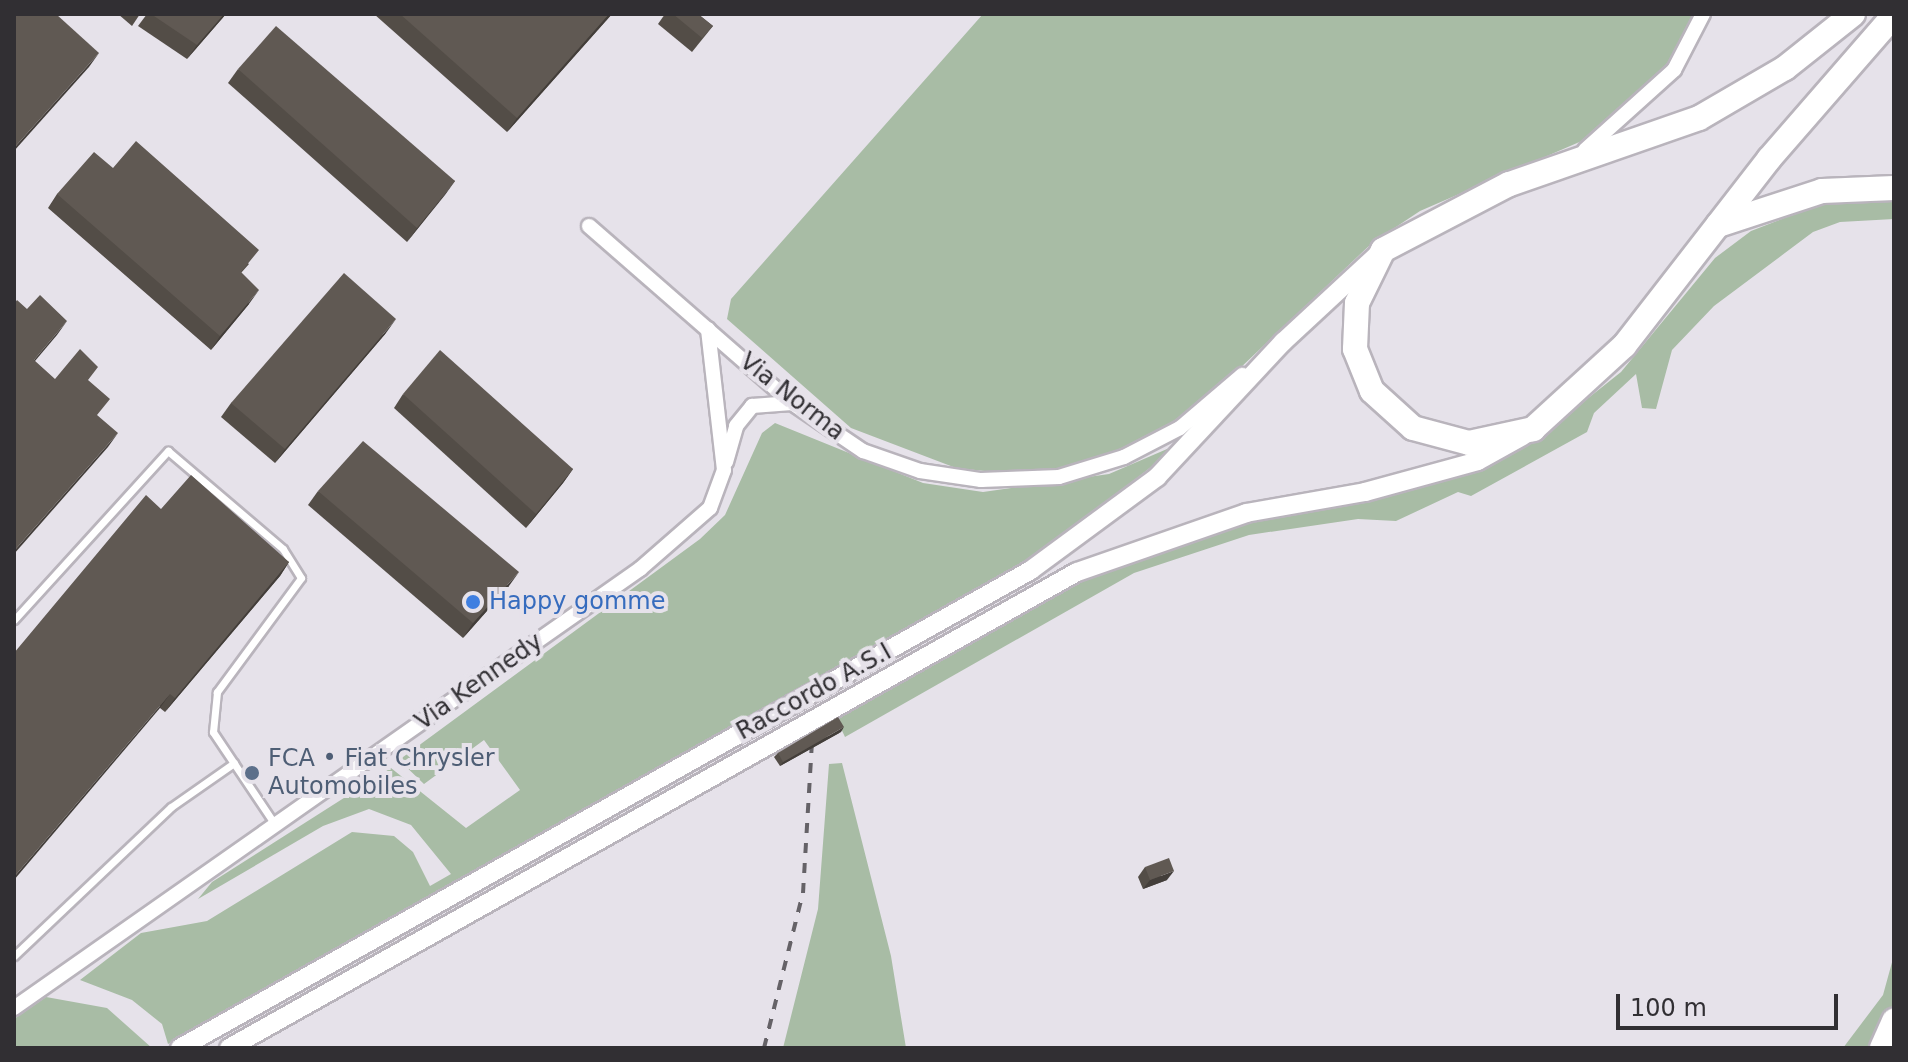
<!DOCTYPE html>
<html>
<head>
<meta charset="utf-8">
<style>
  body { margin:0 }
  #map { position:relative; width:1908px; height:1062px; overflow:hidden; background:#e6e2ea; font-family:"DejaVu Sans",sans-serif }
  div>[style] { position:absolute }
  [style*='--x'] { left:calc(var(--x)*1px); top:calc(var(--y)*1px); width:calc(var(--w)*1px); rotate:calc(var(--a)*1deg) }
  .green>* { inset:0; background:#a8bca5 }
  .roads { filter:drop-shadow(2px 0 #b9b4bc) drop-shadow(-2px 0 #b9b4bc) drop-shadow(0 2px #b9b4bc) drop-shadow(0 -2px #b9b4bc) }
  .service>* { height:7px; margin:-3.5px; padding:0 3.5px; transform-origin:3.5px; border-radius:3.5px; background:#fff }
  .minor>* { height:14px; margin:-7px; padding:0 7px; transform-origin:7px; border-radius:7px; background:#fff }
  .tertiary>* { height:18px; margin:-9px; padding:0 9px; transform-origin:9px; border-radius:9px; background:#fff }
  .primary>* { height:24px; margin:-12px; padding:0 12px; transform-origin:12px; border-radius:12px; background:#fff }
  .trunk>* { height:24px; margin:-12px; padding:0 12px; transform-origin:12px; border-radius:12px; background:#fff }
  .rail>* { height:4px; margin-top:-2px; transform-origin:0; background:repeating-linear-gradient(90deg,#656267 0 10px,transparent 0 20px) }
  .wall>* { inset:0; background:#534d47 }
  .shaded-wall>* { inset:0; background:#433e3a }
  .building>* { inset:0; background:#605953 }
  .dots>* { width:22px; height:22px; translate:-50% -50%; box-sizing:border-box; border:4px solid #e6e2ea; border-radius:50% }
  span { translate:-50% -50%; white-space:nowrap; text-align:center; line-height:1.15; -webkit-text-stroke:8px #e6e2ea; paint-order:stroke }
  .street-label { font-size:24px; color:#312f33 }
  .shop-label { font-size:24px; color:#366cbe }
  .left { translate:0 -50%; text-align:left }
  .service-label { font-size:24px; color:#4e5e75 }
  .frame { position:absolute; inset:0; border:16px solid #312f33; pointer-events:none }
  .scale { position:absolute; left:1616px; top:994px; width:222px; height:36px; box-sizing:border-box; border:4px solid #312f33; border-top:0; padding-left:10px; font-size:24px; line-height:28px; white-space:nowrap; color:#312f33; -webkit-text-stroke:6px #e6e2ea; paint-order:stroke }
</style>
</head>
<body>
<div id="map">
  <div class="green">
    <div style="clip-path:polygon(983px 14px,1698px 14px,1670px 69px,1614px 127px,1420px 211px,1372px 243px,1197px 409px,1156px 436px,1069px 467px,1004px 473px,956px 468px,851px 428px,727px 319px,731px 299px)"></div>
    <div style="clip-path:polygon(1894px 191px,1894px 219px,1840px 222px,1813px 232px,1714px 306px,1672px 350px,1656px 409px,1642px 408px,1636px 374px,1594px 413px,1587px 432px,1471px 496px,1458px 492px,1396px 521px,1358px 519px,1249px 535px,1134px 573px,845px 737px,836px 718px,1078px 580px,1228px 523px,1395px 494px,1479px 469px,1538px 438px,1621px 372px,1715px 258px,1751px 231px,1838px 197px)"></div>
    <div style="clip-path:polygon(775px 423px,923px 483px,983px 492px,1109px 474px,1181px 443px,1038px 557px,168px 1044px,162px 1024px,132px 1000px,80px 980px,141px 933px,207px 921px,352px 832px,394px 836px,413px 852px,430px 886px,451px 874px,411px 825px,369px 809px,323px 826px,198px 899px,212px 882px,391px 768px,466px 828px,520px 790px,484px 740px,424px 784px,399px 760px,700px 539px,725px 515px,762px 433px)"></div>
    <div style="clip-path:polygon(842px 763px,891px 956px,906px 1048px,783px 1048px,818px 909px,829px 764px)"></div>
    <div style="clip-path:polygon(1894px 955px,1894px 1004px,1878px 1048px,1843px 1048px,1883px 995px)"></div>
    <div style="clip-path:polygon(46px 997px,107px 1008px,152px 1048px,14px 1048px,14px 1019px)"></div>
  </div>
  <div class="roads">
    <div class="service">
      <div style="--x:14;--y:620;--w:229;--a:-47.7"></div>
      <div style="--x:168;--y:451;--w:151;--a:40.4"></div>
      <div style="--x:283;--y:549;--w:34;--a:58"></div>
      <div style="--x:301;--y:578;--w:142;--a:126.4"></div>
      <div style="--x:217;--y:692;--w:40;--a:95.7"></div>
      <div style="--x:213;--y:732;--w:110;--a:56.2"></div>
      <div style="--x:14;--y:956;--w:216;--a:-43.5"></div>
      <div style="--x:171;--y:807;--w:77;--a:-34.9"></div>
    </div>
    <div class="minor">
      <div style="--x:1585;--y:150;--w:120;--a:-42"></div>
      <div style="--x:1674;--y:70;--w:63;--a:-62.6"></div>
      <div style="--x:589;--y:226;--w:269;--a:41.1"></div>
      <div style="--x:792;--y:403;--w:86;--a:34.1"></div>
      <div style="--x:863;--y:451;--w:60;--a:19.3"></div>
      <div style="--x:920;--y:471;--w:62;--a:8.4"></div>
      <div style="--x:981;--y:480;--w:78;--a:-2.2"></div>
      <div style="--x:1059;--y:477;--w:68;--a:-17.1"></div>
      <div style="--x:1124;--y:457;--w:63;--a:-27.4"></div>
      <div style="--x:1180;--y:428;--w:82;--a:-40.5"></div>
      <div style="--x:726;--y:462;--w:37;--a:-74"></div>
      <div style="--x:736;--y:426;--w:26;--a:-51"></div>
      <div style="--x:752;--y:406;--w:40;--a:-4.3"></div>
      <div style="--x:14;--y:1008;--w:765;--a:-35.04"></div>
      <div style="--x:640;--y:569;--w:93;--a:-41.1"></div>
      <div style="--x:710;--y:508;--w:40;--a:-69.8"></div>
      <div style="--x:724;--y:470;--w:142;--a:-96.5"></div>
    </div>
    <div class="tertiary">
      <div style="--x:180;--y:1048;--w:976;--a:-29.32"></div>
      <div style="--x:1031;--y:570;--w:157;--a:-36.4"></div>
      <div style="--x:1157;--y:477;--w:185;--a:-47"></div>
      <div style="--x:1283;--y:342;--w:129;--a:-42.8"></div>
      <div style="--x:229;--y:1048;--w:972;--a:-29.31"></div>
      <div style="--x:1077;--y:572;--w:179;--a:-19.2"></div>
      <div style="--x:1246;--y:513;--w:121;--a:-10"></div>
      <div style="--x:1365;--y:492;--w:117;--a:-15.3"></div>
      <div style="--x:1478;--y:461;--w:51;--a:-29.1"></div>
    </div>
    <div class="primary">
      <div style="--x:1853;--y:14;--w:87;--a:141.5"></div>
      <div style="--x:1785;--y:68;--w:99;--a:149.8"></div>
      <div style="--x:1699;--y:118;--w:201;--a:160.8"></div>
      <div style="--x:1509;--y:184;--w:142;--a:152.4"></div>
      <div style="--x:1383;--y:250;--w:59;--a:116.1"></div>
      <div style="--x:1357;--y:303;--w:46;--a:92.5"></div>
      <div style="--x:1355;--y:349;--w:45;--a:68"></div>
      <div style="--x:1372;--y:391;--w:55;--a:42.1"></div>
      <div style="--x:1413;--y:428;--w:58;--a:15"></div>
      <div style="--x:1469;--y:443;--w:66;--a:-12.3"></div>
      <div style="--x:1533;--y:429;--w:123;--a:-42.4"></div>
      <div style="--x:1624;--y:346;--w:237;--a:-52.2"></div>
      <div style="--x:1769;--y:159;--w:191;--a:-49"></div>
      <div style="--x:1718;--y:225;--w:109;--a:-18.1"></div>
      <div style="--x:1822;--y:191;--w:72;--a:-2.4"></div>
    </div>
    <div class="trunk">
      <div style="--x:1882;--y:1048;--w:30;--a:-66"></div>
    </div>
  </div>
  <div class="rail">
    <div style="--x:764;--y:1048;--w:160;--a:-75.9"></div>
    <div style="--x:803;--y:893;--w:150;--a:-86.6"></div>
  </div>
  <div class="wall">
    <div style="clip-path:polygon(118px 14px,140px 14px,132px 26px)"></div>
    <div style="clip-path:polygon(147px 14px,226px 14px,187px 59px,138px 26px)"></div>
    <div style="clip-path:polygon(374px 14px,612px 14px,507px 132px)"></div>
    <div style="clip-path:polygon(665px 14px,698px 14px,713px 26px,692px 52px,658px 24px)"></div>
    <div style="clip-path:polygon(238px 69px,455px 181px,407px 242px,228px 83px)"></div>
    <div style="clip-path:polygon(113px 168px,249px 264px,241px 273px,249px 304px,211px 350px,48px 208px,57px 194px)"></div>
    <div style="clip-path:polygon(386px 333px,275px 463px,221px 417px,231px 403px)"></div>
    <div style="clip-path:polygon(403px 394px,573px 469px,563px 483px,526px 528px,394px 408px)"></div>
    <div style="clip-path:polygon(318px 491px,509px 586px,463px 638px,308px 505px)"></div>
    <div style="clip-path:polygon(161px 509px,289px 562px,280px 576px,165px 712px,160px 708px)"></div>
    <div style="clip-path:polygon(841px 732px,780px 766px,774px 757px,778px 753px)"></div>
    <div style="clip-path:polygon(1145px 867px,1167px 880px,1143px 889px,1138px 877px)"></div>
  </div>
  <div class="shaded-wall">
    <div style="clip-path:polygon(224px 14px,226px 14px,187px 59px,197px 45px)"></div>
    <div style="clip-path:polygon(609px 14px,612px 14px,507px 132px,517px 118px)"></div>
    <div style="clip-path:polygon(99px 53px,89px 67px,14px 151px,14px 148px)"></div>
    <div style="clip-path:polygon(455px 181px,445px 195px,407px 242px,417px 228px)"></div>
    <div style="clip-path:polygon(259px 290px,249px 304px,211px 350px,220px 336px)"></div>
    <div style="clip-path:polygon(396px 319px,386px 333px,275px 463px,285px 449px)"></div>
    <div style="clip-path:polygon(67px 321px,57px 335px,24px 374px,34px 360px)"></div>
    <div style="clip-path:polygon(118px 433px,108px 447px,14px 554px,14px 551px)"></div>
    <div style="clip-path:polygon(573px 469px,563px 483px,526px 528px,536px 514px)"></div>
    <div style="clip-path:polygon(289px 562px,280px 576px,165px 712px,175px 698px)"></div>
    <div style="clip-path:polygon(519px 572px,509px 586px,463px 638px,473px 623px)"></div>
    <div style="clip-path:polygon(170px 694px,160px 708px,14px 880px,14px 877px)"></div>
    <div style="clip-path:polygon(844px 727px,841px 732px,780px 766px,783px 762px)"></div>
    <div style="clip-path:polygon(1174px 871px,1167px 880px,1143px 889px,1150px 880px)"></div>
  </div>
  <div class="building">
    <div style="clip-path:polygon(14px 14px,56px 14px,99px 53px,14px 148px)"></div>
    <div style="clip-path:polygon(151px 14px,224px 14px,197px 45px)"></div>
    <div style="clip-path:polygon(400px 14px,609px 14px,517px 118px)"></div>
    <div style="clip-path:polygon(673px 14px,698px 14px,713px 26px,702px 38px)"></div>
    <div style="clip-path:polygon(276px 26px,455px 181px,417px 228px,238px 69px)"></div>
    <div style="clip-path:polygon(136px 141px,259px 250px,241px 272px,259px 290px,220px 336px,57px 194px,94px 152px,113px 168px)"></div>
    <div style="clip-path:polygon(344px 273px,396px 319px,285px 449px,231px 403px)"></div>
    <div style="clip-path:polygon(40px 295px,67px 321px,34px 360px,55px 379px,80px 349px,98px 367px,88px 380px,110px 399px,97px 415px,118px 433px,14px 551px,14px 304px,17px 300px,27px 309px)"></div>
    <div style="clip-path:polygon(440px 350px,573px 469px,536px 514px,403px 394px)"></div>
    <div style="clip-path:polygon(363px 441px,519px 572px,473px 623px,318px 491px)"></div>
    <div style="clip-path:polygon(191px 475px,289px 562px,175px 698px,170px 694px,14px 877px,14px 653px,146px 495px,161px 509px)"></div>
    <div style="clip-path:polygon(838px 717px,844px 727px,783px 762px,778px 753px)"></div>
    <div style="clip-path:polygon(1169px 858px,1174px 871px,1150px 880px,1145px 867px)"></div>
  </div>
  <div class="dots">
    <div style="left:473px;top:602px;background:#3f7fe0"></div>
    <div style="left:252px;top:773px;background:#5c6f8a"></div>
  </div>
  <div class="street-label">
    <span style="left:792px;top:397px;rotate:38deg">Via Norma</span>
    <span style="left:479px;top:682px;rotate:-35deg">Via Kennedy</span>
    <span style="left:814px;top:692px;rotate:-29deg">Raccordo A.S.I</span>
  </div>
  <div class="shop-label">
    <span class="left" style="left:489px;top:602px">Happy gomme</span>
  </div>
  <div class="service-label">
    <span class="left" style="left:268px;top:773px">FCA • Fiat Chrysler<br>Automobiles</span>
  </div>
  <div class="frame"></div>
  <div class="scale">100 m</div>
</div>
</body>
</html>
